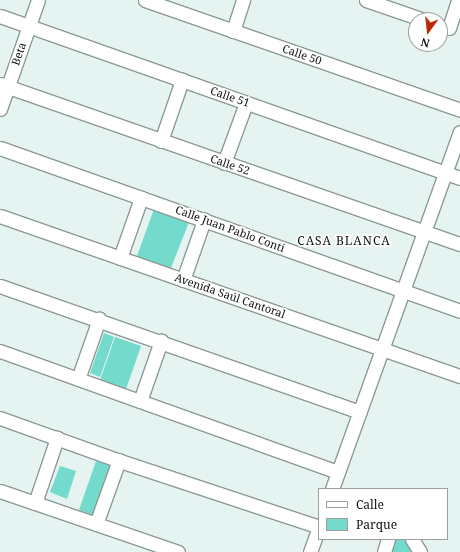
<!DOCTYPE html>
<html>
<head>
<meta charset="utf-8">
<style>
  body { margin:0 }
  #map { position:relative; width:460px; height:552px; overflow:hidden; background:#e5f3f1; font-family:"Noto Serif",serif }
  div>[style] { position:absolute }
  [style*='--x'] { left:calc(var(--x)*1px); top:calc(var(--y)*1px); width:calc(var(--w)*1px); rotate:calc(var(--a)*1deg) }
  .green>* { inset:0; background:#73dacc }
  .roads { filter:drop-shadow(1px 0 #8c9997) drop-shadow(-1px 0 #8c9997) drop-shadow(0 1px #8c9997) drop-shadow(0 -1px #8c9997) }
  .minor>* { height:13px; margin:-6.5px; padding:0 6.5px; transform-origin:6.5px; border-radius:6.5px; background:#fff }
  span { translate:-50% -50%; white-space:nowrap; text-align:center; line-height:1.15; -webkit-text-stroke:3.5px #fff; paint-order:stroke }
  .street-label { font-size:11px; color:#0d1111 }
  .neighbourhood-label { font-size:12px; color:#0d1111; letter-spacing:1px }
  .legend { position:absolute; left:318px; top:488px; width:130px; height:52px; box-sizing:border-box; background:#fff; border:1px solid #9ea0a0; margin:0; padding:5px 7px; list-style:none; font-size:12px; color:#0d1111 }
  .legend li { display:flex; align-items:center; gap:8px; height:20px }
  .legend b { width:20px; border:1px solid #9ea0a0 }
  .north { position:absolute; left:408px; top:12px; width:40px; height:40px; box-sizing:border-box; background:#fff; border:1px solid #9ea0a0; border-radius:50%; rotate:195deg; font-size:11px; font-weight:700; line-height:16px; text-align:center; color:#0d1111 }
  .north::after { content:''; display:block; margin:auto; width:14px; height:18px; background:#b82d08; clip-path:polygon(50% 0,100% 100%,50% 72%,0 100%) }
</style>
</head>
<body>
<div id="map">
  <div class="green">
    <div style="clip-path:polygon(154px 209px,189px 222px,171px 268px,137px 256px)"></div>
    <div style="clip-path:polygon(104px 333px,114px 337px,100px 377px,90px 373px)"></div>
    <div style="clip-path:polygon(115px 337px,141px 346px,125px 392px,99px 383px)"></div>
    <div style="clip-path:polygon(96px 461px,113px 467px,95px 516px,79px 510px)"></div>
    <div style="clip-path:polygon(60px 466px,76px 471px,67px 499px,50px 492px)"></div>
    <div style="clip-path:polygon(395px 539px,409px 539px,416px 552px,390px 552px)"></div>
  </div>
  <div class="roads">
    <div class="minor">
      <div style="--x:145;--y:0;--w:334;--a:19.2"></div>
      <div style="--x:366;--y:0;--w:61;--a:19"></div>
      <div style="--x:0;--y:16;--w:488;--a:19.4"></div>
      <div style="--x:449;--y:28;--w:29;--a:-72"></div>
      <div style="--x:233;--y:31;--w:33;--a:-72"></div>
      <div style="--x:0;--y:84;--w:487;--a:19.2"></div>
      <div style="--x:0;--y:109;--w:115;--a:-70.8"></div>
      <div style="--x:161;--y:141;--w:65;--a:-71"></div>
      <div style="--x:0;--y:148;--w:488;--a:19.5"></div>
      <div style="--x:224;--y:163;--w:64;--a:-69.9"></div>
      <div style="--x:0;--y:216;--w:487;--a:19.2"></div>
      <div style="--x:120;--y:258;--w:64;--a:-70.7"></div>
      <div style="--x:183;--y:280;--w:64;--a:-70.7"></div>
      <div style="--x:0;--y:286;--w:381;--a:19.3"></div>
      <div style="--x:0;--y:351;--w:359;--a:19.7"></div>
      <div style="--x:78;--y:379;--w:64;--a:-70.7"></div>
      <div style="--x:140;--y:401;--w:64;--a:-70.7"></div>
      <div style="--x:0;--y:418;--w:124;--a:19.7"></div>
      <div style="--x:117;--y:460;--w:213;--a:18.3"></div>
      <div style="--x:332;--y:489;--w:379;--a:-70.3"></div>
      <div style="--x:0;--y:491;--w:188;--a:18.9"></div>
      <div style="--x:35;--y:503;--w:69;--a:-71.3"></div>
      <div style="--x:96;--y:524;--w:68;--a:-70.2"></div>
      <div style="--x:412;--y:539;--w:15;--a:58"></div>
      <div style="--x:310;--y:552;--w:27;--a:-70"></div>
      <div style="--x:384;--y:552;--w:14;--a:-73"></div>
    </div>
  </div>
  <div class="street-label">
    <span style="left:19px;top:54px;rotate:-71deg">Beta</span>
    <span style="left:302px;top:55px;rotate:19deg">Calle 50</span>
    <span style="left:230px;top:97px;rotate:19deg">Calle 51</span>
    <span style="left:230px;top:165px;rotate:19deg">Calle 52</span>
    <span style="left:230px;top:229px;rotate:20deg">Calle Juan Pablo Conti</span>
    <span style="left:230px;top:296px;rotate:19deg">Avenida Saúl Cantoral</span>
  </div>
  <div class="neighbourhood-label">
    <span style="left:344px;top:241px">CASA BLANCA</span>
  </div>
  <ul class="legend">
  <li><b style="height:5px;background:#fff"></b>Calle</li>
  <li><b style="height:11px;background:#73dacc"></b>Parque</li>
  </ul>
  <div class="north">N</div>
</div>
</body>
</html>
